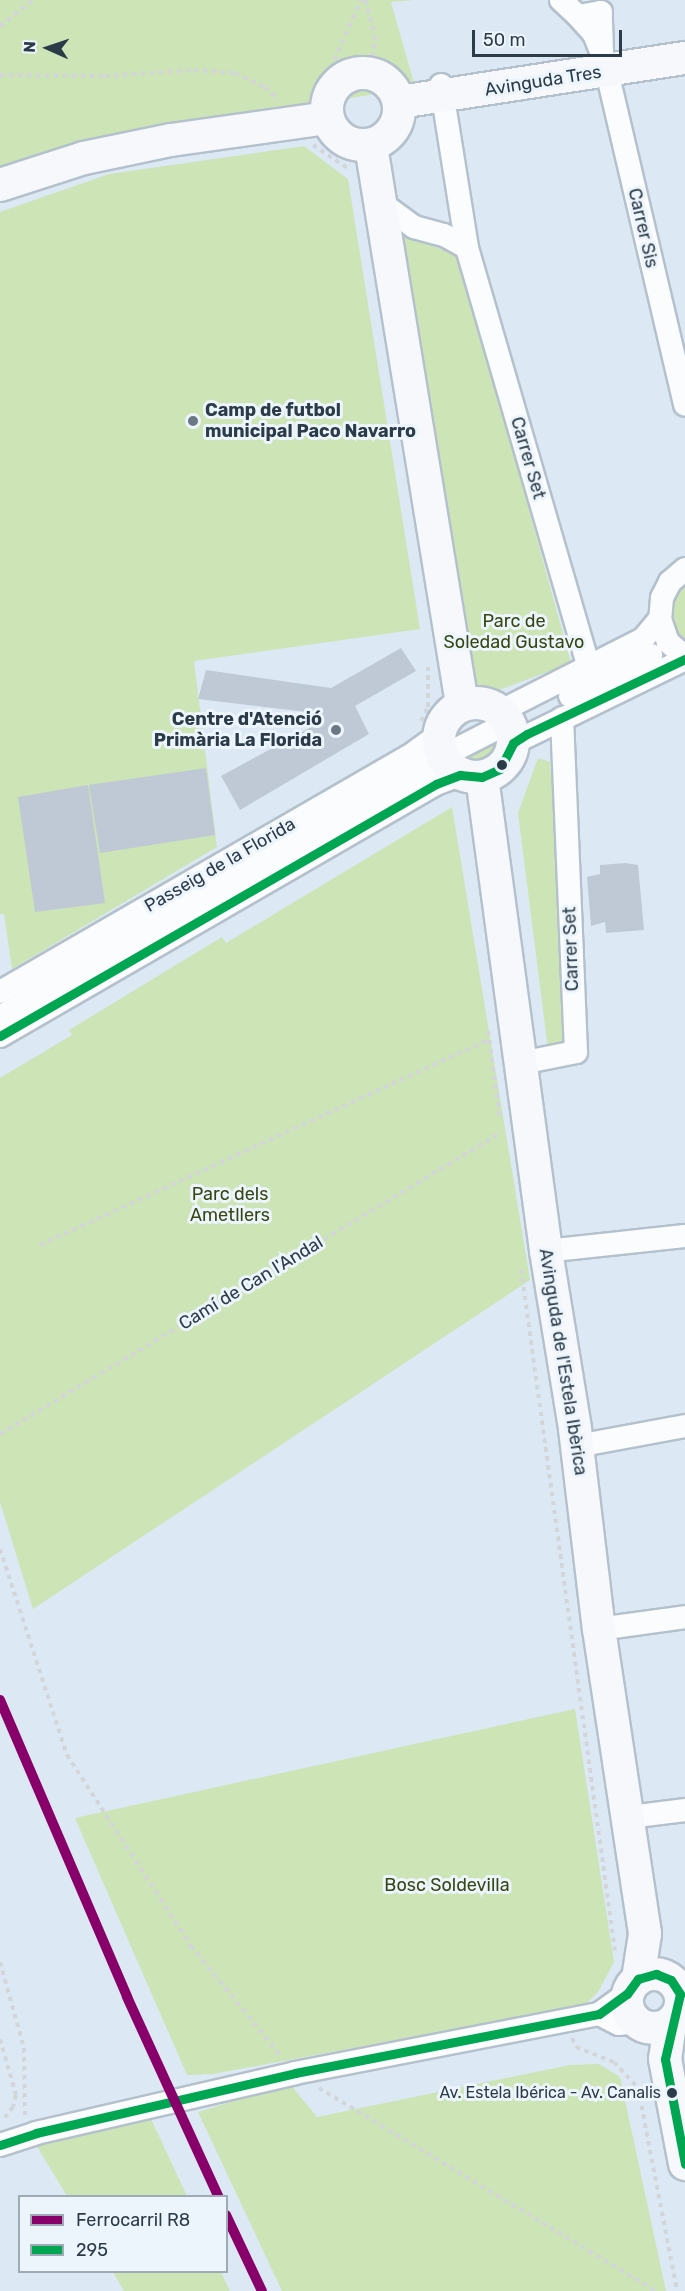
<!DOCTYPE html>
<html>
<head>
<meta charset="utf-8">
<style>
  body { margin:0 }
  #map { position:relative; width:685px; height:2291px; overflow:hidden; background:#dce9f4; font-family:Rubik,sans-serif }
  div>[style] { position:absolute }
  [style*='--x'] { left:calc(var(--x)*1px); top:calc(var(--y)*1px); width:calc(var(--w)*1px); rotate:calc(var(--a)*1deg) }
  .green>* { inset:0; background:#cce4b6 }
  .building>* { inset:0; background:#bfc9d6 }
  .path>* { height:4px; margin-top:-2px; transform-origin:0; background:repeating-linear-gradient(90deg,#d2d6da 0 4.5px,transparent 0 9px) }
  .roads { filter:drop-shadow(2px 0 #b4c1cc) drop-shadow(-2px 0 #b4c1cc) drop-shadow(0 2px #b4c1cc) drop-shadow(0 -2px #b4c1cc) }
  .street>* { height:22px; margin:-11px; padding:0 11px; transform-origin:11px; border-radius:11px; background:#fafcfd }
  .secondary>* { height:32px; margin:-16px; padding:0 16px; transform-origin:16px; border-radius:16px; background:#f6f8fb }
  .secondary>.ring { margin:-16px; padding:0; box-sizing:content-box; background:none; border:32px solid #f6f8fb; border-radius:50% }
  .bus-1>* { height:9px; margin:-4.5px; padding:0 4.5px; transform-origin:4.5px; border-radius:4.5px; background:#00a651 }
  .rail-1>* { height:10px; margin:-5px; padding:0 5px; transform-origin:5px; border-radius:5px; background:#88006a }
  .dots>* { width:16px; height:16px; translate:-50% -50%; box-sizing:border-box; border:3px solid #edf5fc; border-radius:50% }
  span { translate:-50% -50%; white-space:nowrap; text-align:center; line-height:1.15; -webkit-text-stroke:6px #edf5fc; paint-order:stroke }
  .bus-label { font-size:16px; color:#2b3b48 }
  .right { translate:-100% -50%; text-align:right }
  .street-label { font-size:18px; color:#2b3b48 }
  .poi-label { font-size:18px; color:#2b3b48; font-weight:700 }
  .left { translate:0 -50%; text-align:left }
  .park-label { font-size:18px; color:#374611 }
  .legend { position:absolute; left:18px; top:2195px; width:210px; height:78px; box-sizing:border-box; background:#edf5fc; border:2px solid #9fabb4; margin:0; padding:8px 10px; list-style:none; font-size:18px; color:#2b3b48 }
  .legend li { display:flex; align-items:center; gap:12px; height:30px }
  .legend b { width:30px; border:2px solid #9fabb4 }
  .north { position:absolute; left:18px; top:18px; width:60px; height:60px; -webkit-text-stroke:4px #edf5fc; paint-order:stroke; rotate:273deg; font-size:16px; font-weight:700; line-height:24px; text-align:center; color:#2b3b48 }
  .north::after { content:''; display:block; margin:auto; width:21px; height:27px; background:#2b3b48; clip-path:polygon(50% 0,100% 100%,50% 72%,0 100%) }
  .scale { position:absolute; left:472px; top:30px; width:150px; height:27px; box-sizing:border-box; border:3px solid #2b3b48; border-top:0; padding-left:8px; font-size:18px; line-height:21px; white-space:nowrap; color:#2b3b48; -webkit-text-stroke:4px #edf5fc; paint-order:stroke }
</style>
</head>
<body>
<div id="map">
  <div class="green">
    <div style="clip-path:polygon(0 0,415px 0,391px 2px,415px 87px,125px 137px,0 169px)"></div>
    <div style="clip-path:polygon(304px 146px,348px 179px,420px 629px,194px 661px,217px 847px,12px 969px,4px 914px,0 914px,0 212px,109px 174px)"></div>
    <div style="clip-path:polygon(403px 232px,460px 258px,571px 663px,486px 695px,474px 686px)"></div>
    <div style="clip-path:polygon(685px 569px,685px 657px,662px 598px)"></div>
    <div style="clip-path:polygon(438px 735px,499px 736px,493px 755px,500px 769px,482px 777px,450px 768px,442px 758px)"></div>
    <div style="clip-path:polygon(538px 758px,550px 762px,551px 777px,558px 784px,568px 1046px,548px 1049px,518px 813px)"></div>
    <div style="clip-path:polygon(452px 807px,530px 1280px,33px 1609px,0 1502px,0 1078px,72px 1035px,69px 1030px,222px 937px,226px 943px)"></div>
    <div style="clip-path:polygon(575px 1709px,614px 1962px,598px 1992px,585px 2005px,213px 2074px,187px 2075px,75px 1818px)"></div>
    <div style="clip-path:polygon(599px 2064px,620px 2077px,666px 2291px,282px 2291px,198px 2112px,290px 2084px,317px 2117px,570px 2065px)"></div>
    <div style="clip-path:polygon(151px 2119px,187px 2196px,67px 2196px,36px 2145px)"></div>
    <div style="clip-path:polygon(113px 2272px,221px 2272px,230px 2291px,124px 2291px)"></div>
  </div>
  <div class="building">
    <div style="clip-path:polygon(401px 648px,416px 671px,355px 706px,369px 734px,240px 810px,221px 776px,313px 726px,315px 713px,198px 699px,206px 670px,331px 688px)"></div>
    <div style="clip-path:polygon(206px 768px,215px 835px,100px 853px,89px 785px)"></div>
    <div style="clip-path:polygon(88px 785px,105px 903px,35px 912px,18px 797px)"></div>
    <div style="clip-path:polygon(625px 863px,638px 865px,644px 930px,606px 933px,605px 922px,591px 926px,587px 877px,600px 874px,600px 865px)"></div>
  </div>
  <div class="path">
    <div style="--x:365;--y:0;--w:36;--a:74"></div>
    <div style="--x:375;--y:35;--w:38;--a:96"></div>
    <div style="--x:0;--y:26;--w:42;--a:-38.2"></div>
    <div style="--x:0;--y:75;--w:105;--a:0.5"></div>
    <div style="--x:105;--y:76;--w:89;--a:-3.9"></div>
    <div style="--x:194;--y:70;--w:41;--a:4.2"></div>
    <div style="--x:235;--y:73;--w:33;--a:25"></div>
    <div style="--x:265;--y:87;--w:19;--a:43"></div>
    <div style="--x:312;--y:94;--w:32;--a:-54"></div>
    <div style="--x:331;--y:68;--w:74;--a:-66.2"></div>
    <div style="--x:313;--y:145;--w:43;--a:33.7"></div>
    <div style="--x:421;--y:721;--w:16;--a:-63"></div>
    <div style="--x:428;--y:707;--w:40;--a:-90"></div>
    <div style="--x:488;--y:1031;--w:89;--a:82.2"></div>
    <div style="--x:40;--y:1245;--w:494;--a:-24.6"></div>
    <div style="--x:521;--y:1269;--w:688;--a:82.15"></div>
    <div style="--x:0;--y:1434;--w:586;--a:-31.03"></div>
    <div style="--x:0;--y:1549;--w:217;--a:72"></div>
    <div style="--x:67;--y:1755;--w:228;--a:57"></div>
    <div style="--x:191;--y:1946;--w:141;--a:50.8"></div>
    <div style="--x:0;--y:1962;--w:89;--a:74.4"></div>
    <div style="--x:24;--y:2048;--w:67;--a:89.1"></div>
    <div style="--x:572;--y:2038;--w:10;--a:66"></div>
    <div style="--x:576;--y:2047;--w:41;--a:21.5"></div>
    <div style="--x:614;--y:2062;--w:35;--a:47"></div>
    <div style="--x:638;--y:2088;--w:207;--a:79.1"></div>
    <div style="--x:0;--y:2039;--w:58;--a:74.1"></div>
    <div style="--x:16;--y:2095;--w:12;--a:104"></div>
    <div style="--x:13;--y:2107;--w:18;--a:128"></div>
    <div style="--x:319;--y:2088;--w:393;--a:31.1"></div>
  </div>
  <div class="roads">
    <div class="street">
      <div style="--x:561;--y:0;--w:23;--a:43"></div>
      <div style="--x:602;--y:50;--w:38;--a:-92"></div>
      <div style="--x:601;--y:12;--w:23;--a:170"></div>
      <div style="--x:578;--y:16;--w:24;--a:48"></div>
      <div style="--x:594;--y:34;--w:27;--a:68"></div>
      <div style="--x:604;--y:59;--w:355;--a:76.8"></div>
      <div style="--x:441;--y:85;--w:165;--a:80.9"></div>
      <div style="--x:380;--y:202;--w:42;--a:36.3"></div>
      <div style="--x:414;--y:227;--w:31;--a:15"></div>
      <div style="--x:444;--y:235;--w:26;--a:29"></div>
      <div style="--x:467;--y:248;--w:438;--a:73.8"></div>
      <div style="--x:685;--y:569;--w:20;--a:139"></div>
      <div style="--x:670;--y:582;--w:18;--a:117"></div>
      <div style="--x:662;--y:598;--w:21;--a:95"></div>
      <div style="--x:660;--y:619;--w:24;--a:71"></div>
      <div style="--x:668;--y:642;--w:23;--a:41"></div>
      <div style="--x:570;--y:696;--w:91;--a:-26.8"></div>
      <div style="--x:501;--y:711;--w:159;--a:-26.9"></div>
      <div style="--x:643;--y:639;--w:26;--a:-50"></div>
      <div style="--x:513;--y:743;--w:191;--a:-26"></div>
      <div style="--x:453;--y:751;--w:46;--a:-27.1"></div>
      <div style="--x:0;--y:992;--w:479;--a:-30"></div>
      <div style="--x:415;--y:752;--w:29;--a:-36"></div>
      <div style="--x:0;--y:1017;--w:506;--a:-30.42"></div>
      <div style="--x:0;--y:1036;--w:504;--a:-30.03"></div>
      <div style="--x:436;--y:784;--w:26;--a:-21"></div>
      <div style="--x:521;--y:1063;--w:56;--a:-11.3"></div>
      <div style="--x:576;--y:1052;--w:334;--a:-92.4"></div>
      <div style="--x:546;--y:1251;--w:140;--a:-6.2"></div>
      <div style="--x:577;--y:1446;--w:110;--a:-10.5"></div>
      <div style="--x:599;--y:1629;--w:87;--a:-7.9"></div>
      <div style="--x:629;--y:1817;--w:56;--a:-7.1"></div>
      <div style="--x:677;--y:1987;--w:8;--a:14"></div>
      <div style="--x:679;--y:2011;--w:8;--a:-40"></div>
      <div style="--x:599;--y:2014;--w:22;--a:27"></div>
      <div style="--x:619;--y:2024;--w:16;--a:-7"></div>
      <div style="--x:0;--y:2145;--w:38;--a:-18"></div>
      <div style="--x:36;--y:2133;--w:266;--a:-13"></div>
      <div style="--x:295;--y:2073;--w:310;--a:-11"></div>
      <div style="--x:599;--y:2014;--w:34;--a:-36"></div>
    </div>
    <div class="secondary">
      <div class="ring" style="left:327px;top:73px;width:40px;height:40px"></div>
      <div style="--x:400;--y:102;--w:288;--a:-8.8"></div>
      <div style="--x:371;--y:146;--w:565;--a:80.74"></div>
      <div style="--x:0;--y:185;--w:88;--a:-17.8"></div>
      <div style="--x:84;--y:158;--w:89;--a:-11.7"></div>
      <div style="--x:171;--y:140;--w:158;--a:-8"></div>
      <div class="ring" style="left:439px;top:703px;width:42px;height:42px"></div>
      <div style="--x:482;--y:777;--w:478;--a:82.3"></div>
      <div style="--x:546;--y:1251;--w:180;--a:80.7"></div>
      <div style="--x:575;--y:1429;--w:201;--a:83.2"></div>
      <div style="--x:599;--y:1629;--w:308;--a:81.4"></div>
      <div style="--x:645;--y:1934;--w:46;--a:98.8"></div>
      <div class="ring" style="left:627px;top:1974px;width:22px;height:22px"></div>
      <div style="--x:670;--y:2024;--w:35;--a:98"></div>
      <div style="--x:665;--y:2059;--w:107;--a:79.2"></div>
    </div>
  </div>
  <div class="bus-1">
    <div style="--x:0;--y:1036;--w:504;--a:-30.03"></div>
    <div style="--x:436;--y:784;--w:26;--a:-21"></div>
    <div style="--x:460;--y:775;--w:22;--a:5"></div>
    <div style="--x:482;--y:777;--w:20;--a:-24"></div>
    <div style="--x:500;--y:769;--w:29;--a:-63"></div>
    <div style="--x:513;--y:743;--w:17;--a:-33"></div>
    <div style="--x:527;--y:734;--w:175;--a:-25.4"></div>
    <div style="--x:0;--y:2145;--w:38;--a:-18"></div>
    <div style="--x:36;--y:2133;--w:266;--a:-13"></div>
    <div style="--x:295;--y:2073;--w:310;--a:-11"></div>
    <div style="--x:599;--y:2014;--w:34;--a:-36"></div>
    <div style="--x:627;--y:1994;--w:19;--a:-54"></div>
    <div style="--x:638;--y:1979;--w:19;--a:-16"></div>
    <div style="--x:656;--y:1974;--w:16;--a:22"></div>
    <div style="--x:671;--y:1980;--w:17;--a:57"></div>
    <div style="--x:680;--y:1994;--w:67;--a:103"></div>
    <div style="--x:665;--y:2059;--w:107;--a:79.2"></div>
  </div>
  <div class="rail-1">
    <div style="--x:0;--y:1700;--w:323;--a:66.8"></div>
    <div style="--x:127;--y:1997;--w:219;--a:65.4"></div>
    <div style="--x:226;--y:2215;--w:84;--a:64.7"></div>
  </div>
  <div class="dots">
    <div style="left:193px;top:421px;background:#697884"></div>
    <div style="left:336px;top:730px;background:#697884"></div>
    <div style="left:502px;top:765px;background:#2b3b48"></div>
    <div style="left:672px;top:2093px;background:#2b3b48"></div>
  </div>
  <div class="bus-label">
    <span class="right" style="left:661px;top:2093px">Av. Estela Ibérica - Av. Canalis</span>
  </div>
  <div class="street-label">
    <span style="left:543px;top:81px;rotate:-9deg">Avinguda Tres</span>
    <span style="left:643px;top:228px;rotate:77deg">Carrer Sis</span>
    <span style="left:528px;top:458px;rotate:74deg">Carrer Set</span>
    <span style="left:220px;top:865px;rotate:-30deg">Passeig de la Florida</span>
    <span style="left:571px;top:949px;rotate:-92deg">Carrer Set</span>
    <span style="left:251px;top:1283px;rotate:-31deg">Camí de Can l'Andal</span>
    <span style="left:563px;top:1362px;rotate:81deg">Avinguda de l'Estela Ibèrica</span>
  </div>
  <div class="poi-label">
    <span class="left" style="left:205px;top:421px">Camp de futbol<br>municipal Paco Navarro</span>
    <span class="right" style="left:322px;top:730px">Centre d'Atenció<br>Primària La Florida</span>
  </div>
  <div class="park-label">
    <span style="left:514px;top:632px">Parc de<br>Soledad Gustavo</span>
    <span style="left:230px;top:1205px">Parc dels<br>Ametllers</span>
    <span style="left:447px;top:1885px">Bosc Soldevilla</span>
  </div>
  <ul class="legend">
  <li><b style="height:8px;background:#88006a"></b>Ferrocarril R8</li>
  <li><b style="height:8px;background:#00a651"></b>295</li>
  </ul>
  <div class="north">N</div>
  <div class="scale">50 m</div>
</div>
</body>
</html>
